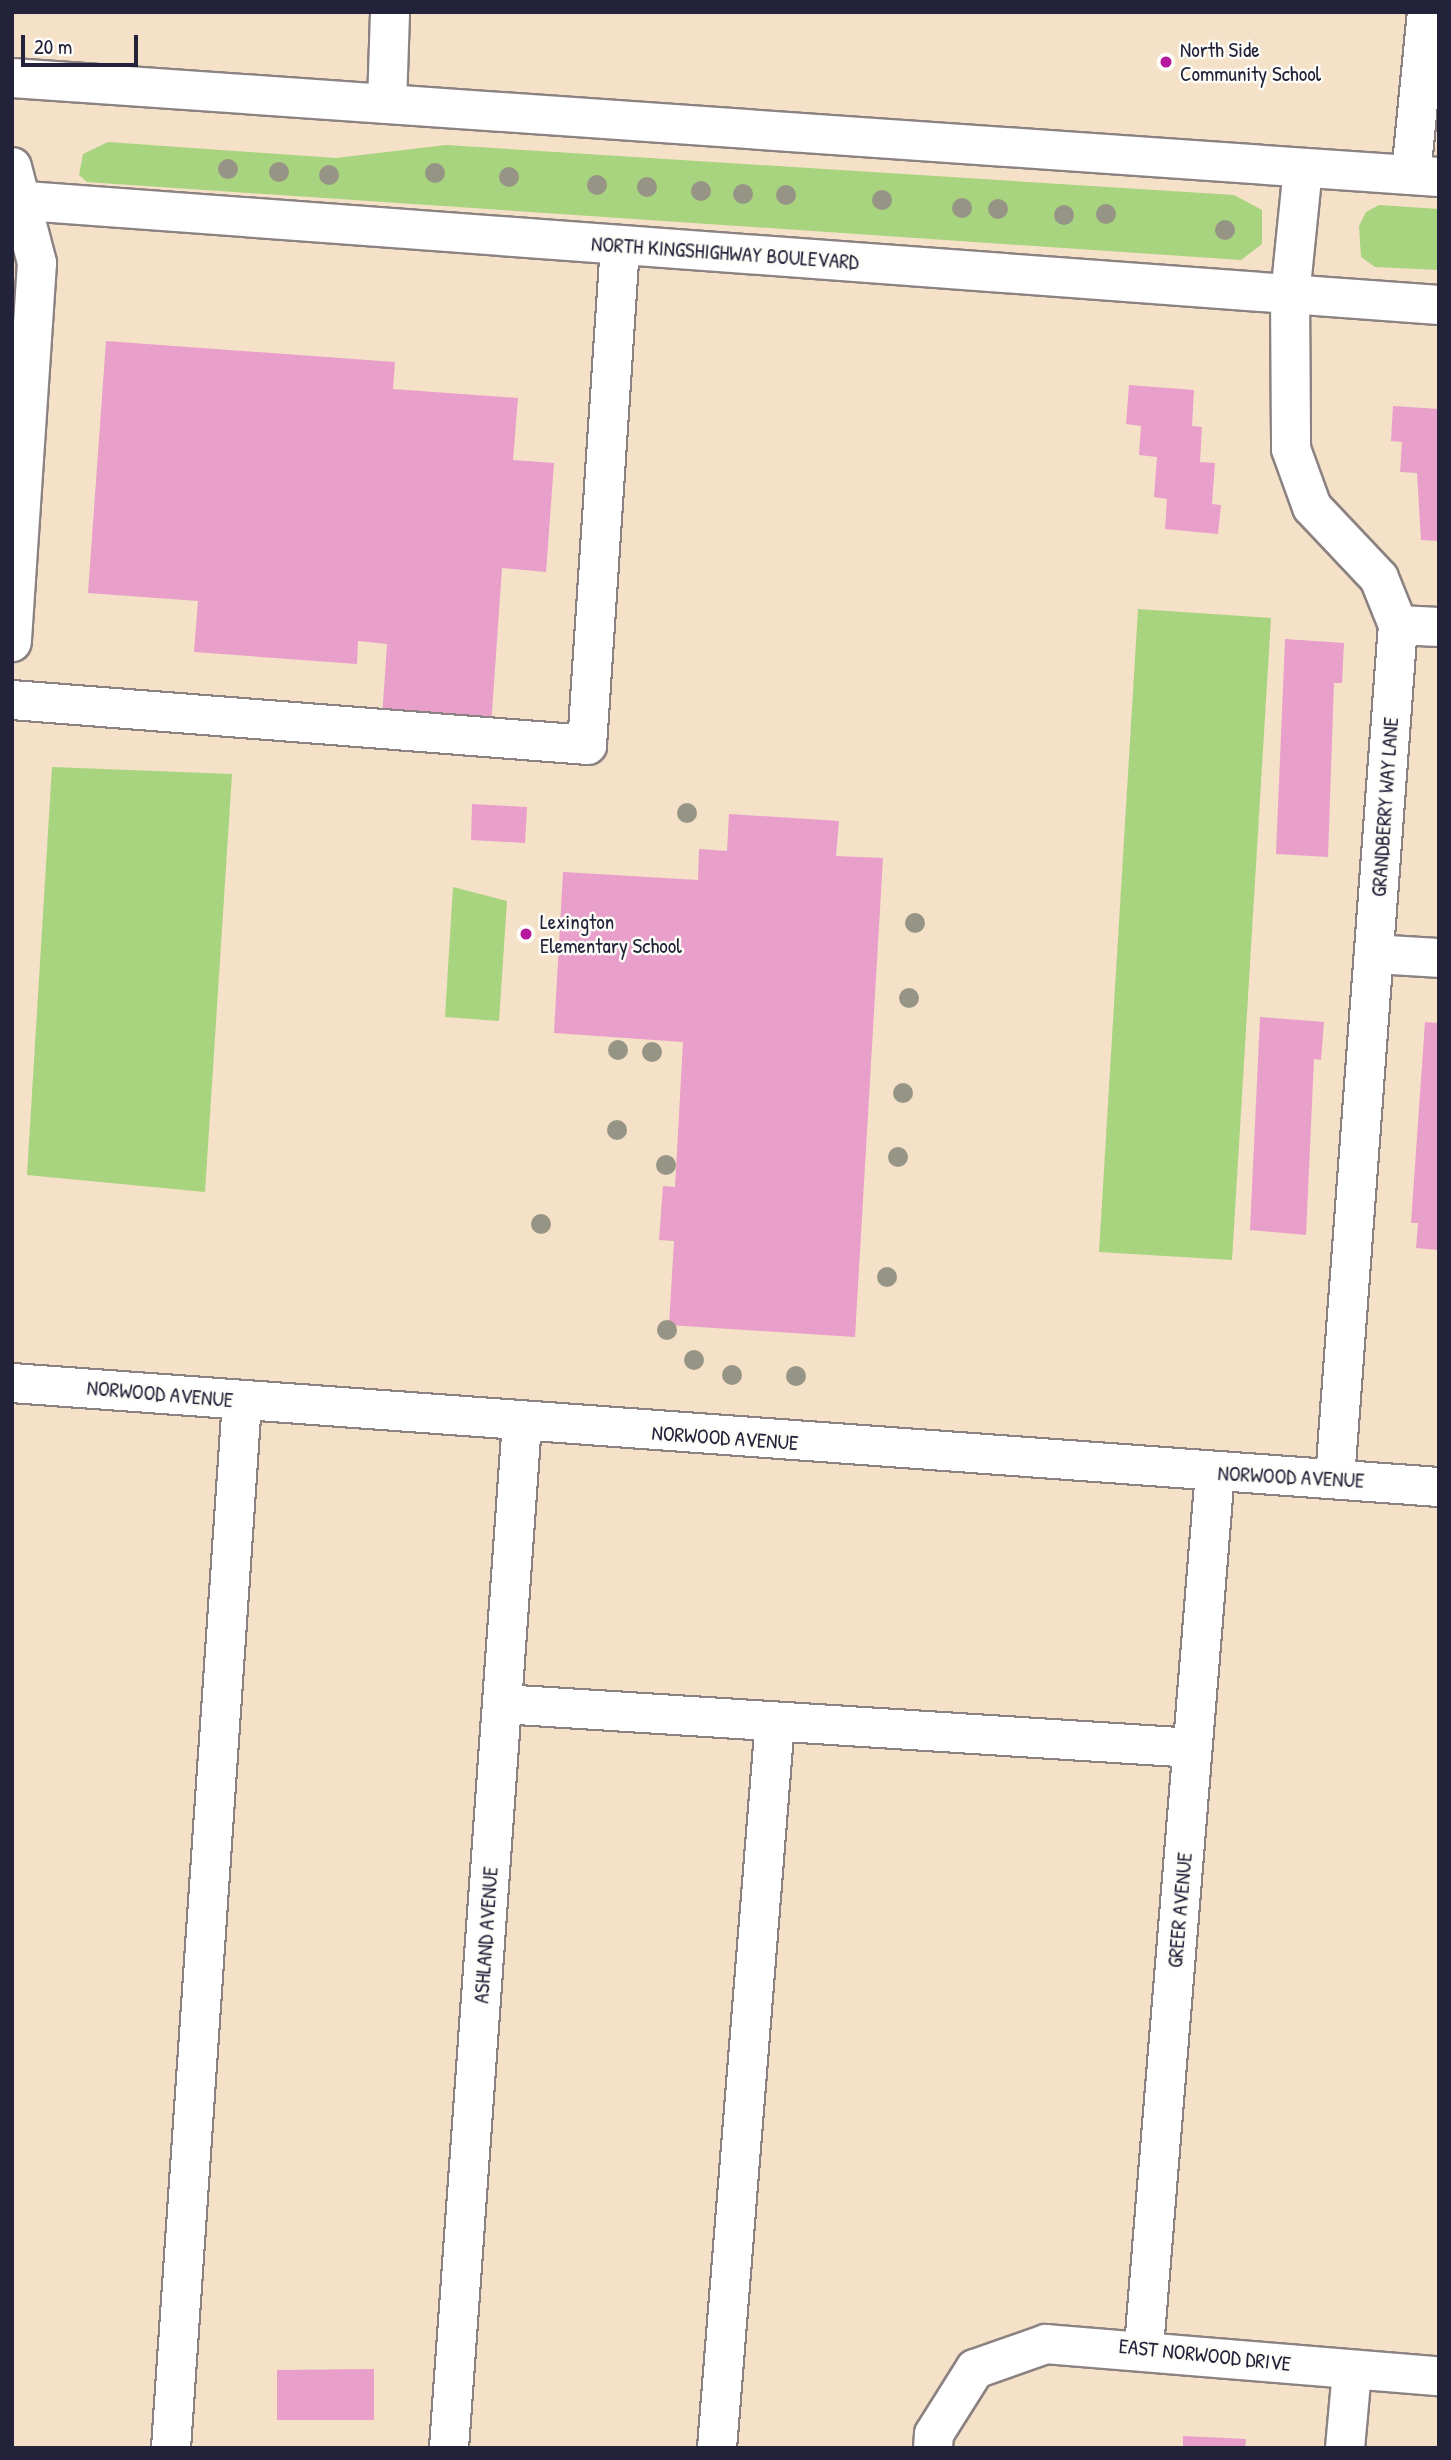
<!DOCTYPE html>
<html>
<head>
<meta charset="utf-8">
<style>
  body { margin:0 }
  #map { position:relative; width:1451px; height:2460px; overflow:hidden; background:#f4e1c7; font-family:"Patrick Hand",sans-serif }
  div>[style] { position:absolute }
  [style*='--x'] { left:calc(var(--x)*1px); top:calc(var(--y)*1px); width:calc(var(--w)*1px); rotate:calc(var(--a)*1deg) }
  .green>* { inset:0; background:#a8d37f }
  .building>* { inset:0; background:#e89fc9 }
  .roads { filter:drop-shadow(2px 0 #8b8281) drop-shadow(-2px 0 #8b8281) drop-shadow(0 2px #8b8281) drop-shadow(0 -2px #8b8281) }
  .minor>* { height:38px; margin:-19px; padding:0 19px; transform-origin:19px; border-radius:19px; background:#fff }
  .major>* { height:38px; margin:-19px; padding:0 19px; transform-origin:19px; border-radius:19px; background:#fff }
  .trees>* { width:20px; height:20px; margin:-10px; border-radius:50%; background:#969585 }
  .dots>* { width:19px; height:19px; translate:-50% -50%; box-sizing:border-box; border:4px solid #fdfcf7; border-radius:50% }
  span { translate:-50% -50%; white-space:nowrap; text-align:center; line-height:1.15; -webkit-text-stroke:5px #fdfcf7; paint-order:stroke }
  .poi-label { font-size:21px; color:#22223b }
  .left { translate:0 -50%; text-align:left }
  .street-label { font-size:21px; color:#22223b }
  .frame { position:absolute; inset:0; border:14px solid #22223b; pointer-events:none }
  .scale { position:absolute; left:21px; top:35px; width:117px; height:32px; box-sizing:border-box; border:4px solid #22223b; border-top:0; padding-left:9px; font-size:21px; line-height:24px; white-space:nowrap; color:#22223b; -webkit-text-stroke:5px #fdfcf7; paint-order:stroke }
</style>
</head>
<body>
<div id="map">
  <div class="green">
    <div style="clip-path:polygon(108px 142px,336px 158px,446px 145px,1234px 195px,1262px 210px,1262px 244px,1241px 260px,87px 182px,79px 175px,83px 154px)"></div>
    <div style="clip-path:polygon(1379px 205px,1439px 209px,1439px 270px,1375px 267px,1361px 257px,1359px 226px,1366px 212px)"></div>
    <div style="clip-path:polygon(1138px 609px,1271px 618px,1232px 1260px,1099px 1252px)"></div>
    <div style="clip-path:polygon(52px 767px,232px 774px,205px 1192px,27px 1175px)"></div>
    <div style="clip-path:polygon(453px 887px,507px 901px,499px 1021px,445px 1017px)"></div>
  </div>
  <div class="building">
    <div style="clip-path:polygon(106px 341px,395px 362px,393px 389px,518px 398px,513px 460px,554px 463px,546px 572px,502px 568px,491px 726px,382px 718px,387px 644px,358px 641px,357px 664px,194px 652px,198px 601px,88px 593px)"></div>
    <div style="clip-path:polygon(1129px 385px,1194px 390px,1192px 426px,1202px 427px,1200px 462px,1215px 463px,1212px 504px,1221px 505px,1218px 534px,1165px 529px,1167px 499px,1154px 497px,1157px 457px,1139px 455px,1141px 426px,1126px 424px)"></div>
    <div style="clip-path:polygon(1393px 406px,1439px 409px,1439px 541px,1421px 540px,1417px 473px,1400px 472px,1402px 442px,1391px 441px)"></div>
    <div style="clip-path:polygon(1285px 639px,1344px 643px,1342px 683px,1334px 683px,1328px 857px,1276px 854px)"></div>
    <div style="clip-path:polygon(472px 804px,527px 807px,525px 843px,471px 840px)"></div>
    <div style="clip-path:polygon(729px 814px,839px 821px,836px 856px,883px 858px,855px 1337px,669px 1325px,674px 1241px,659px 1240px,663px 1186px,675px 1187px,683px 1042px,554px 1033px,563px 872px,698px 880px,699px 849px,727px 851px)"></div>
    <div style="clip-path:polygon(1260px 1017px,1324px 1022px,1321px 1060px,1314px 1059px,1306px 1235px,1250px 1230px)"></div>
    <div style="clip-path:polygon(1425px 1022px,1439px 1023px,1439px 1250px,1416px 1248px,1418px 1223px,1411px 1223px)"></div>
    <div style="clip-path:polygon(374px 2369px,374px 2420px,277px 2420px,277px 2370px)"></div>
    <div style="clip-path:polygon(1183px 2436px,1246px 2439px,1245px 2448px,1183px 2448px)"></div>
  </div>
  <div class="roads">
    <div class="minor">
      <div style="--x:387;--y:104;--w:92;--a:-88.1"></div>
      <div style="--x:12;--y:167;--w:99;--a:75.4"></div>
      <div style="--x:37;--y:263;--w:380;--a:93.8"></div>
      <div style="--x:1303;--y:168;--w:128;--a:95.8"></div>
      <div style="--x:1290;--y:295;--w:154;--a:89.6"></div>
      <div style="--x:1291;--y:449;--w:62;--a:70.1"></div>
      <div style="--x:1312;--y:507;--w:98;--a:46.7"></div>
      <div style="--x:1379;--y:578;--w:51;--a:68"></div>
      <div style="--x:1398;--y:625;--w:856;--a:94.22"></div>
      <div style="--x:1411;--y:175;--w:164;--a:-84.4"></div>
      <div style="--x:1398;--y:625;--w:41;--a:2.8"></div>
      <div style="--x:12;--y:700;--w:577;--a:4.47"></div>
      <div style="--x:587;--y:745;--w:501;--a:-86.22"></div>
      <div style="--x:1374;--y:954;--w:65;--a:3.5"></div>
      <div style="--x:12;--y:1383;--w:1431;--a:4.17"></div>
      <div style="--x:502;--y:1704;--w:692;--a:3.64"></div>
      <div style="--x:1144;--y:2347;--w:877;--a:-85.36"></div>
      <div style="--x:171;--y:2448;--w:1049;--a:-86.12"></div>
      <div style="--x:449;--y:2448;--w:1028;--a:-85.93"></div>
      <div style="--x:717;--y:2448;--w:729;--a:-85.44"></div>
      <div style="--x:933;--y:2448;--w:14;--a:-86"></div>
      <div style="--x:934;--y:2434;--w:77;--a:-57.8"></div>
      <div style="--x:975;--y:2369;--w:75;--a:-19.4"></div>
      <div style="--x:1046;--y:2344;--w:394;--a:4.7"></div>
      <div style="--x:1345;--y:2448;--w:77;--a:-84.8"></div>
    </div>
    <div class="major">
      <div style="--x:12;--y:78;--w:1430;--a:3.97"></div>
      <div style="--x:12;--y:200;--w:1431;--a:4.21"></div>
    </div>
  </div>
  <div class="trees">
    <div style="left:228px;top:169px"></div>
    <div style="left:279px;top:172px"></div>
    <div style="left:435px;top:173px"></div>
    <div style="left:329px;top:175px"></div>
    <div style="left:509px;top:177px"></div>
    <div style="left:597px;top:185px"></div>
    <div style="left:647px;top:187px"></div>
    <div style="left:701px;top:191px"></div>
    <div style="left:743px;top:194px"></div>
    <div style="left:786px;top:195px"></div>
    <div style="left:882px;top:200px"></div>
    <div style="left:962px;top:208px"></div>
    <div style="left:998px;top:209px"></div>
    <div style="left:1106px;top:214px"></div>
    <div style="left:1064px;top:215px"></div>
    <div style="left:1225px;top:230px"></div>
    <div style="left:687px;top:813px"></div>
    <div style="left:915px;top:923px"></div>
    <div style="left:909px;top:998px"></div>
    <div style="left:618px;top:1050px"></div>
    <div style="left:652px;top:1052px"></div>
    <div style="left:903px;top:1093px"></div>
    <div style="left:617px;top:1130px"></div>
    <div style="left:898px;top:1157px"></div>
    <div style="left:666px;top:1165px"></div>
    <div style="left:541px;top:1224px"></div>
    <div style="left:887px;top:1277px"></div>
    <div style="left:667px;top:1330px"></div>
    <div style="left:694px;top:1360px"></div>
    <div style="left:732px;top:1375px"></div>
    <div style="left:796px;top:1376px"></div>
  </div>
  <div class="dots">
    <div style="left:1166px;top:62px;background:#b5179e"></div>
    <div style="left:526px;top:934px;background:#b5179e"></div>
  </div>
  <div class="poi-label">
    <span class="left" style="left:1180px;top:62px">North Side<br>Community School</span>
    <span class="left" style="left:540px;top:934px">Lexington<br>Elementary School</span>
  </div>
  <div class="street-label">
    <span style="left:725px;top:253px;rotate:4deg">NORTH KINGSHIGHWAY BOULEVARD</span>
    <span style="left:1385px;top:807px;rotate:-86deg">GRANDBERRY WAY LANE</span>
    <span style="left:160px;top:1394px;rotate:5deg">NORWOOD AVENUE</span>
    <span style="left:725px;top:1438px;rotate:4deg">NORWOOD AVENUE</span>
    <span style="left:1291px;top:1477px;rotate:3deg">NORWOOD AVENUE</span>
    <span style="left:1180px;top:1910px;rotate:-85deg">GREER AVENUE</span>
    <span style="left:486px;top:1935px;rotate:-86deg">ASHLAND AVENUE</span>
    <span style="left:1205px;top:2355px;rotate:6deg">EAST NORWOOD DRIVE</span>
  </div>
  <div class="frame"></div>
  <div class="scale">20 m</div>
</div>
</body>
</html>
